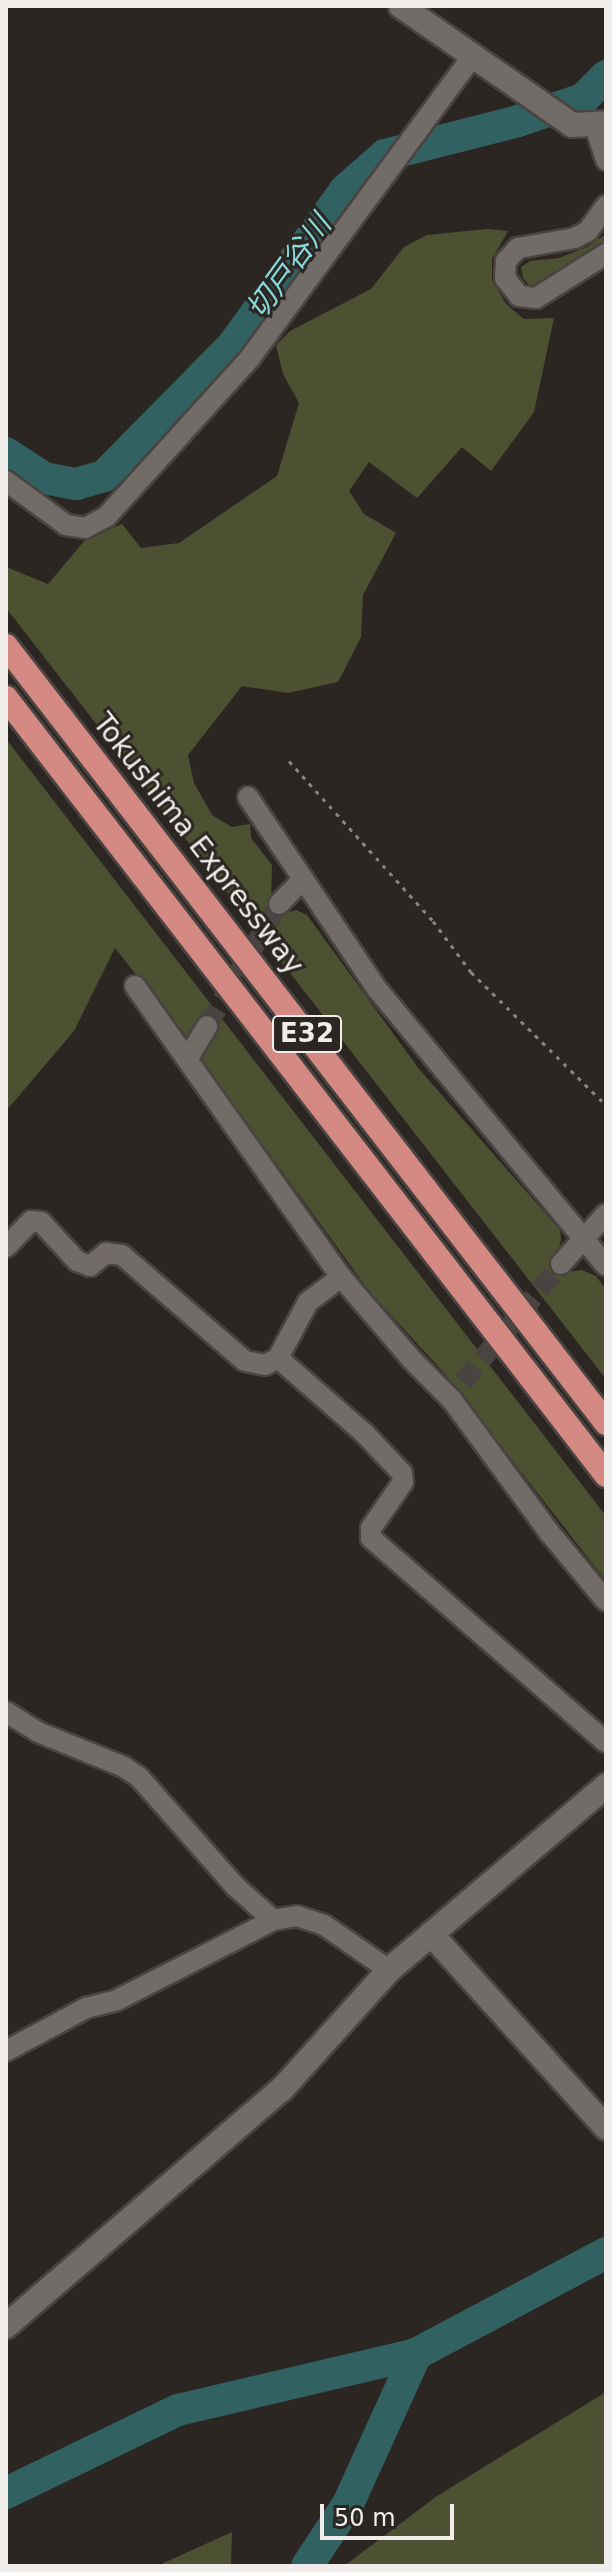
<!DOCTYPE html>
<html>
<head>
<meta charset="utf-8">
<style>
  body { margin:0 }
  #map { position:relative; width:612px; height:2572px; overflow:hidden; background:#2c2623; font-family:"DejaVu Sans","Noto Sans JP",sans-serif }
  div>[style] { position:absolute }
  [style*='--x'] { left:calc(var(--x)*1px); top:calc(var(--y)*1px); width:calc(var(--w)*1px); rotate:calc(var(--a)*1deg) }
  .forest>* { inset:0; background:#4c5131 }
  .river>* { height:32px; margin:-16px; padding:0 16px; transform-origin:16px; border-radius:16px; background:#326162 }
  .minor-tunnel>* { height:20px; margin-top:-10px; transform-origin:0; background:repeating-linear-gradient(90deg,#494441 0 20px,transparent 0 30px) }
  .path>* { height:3px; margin-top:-1.5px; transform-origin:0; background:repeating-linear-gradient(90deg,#898481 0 4px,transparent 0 10px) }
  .roads { filter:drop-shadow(2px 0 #494441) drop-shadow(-2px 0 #494441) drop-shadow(0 2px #494441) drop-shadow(0 -2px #494441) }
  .minor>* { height:20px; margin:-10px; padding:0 10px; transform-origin:10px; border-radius:10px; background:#726c68 }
  .tertiary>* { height:24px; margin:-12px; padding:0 12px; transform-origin:12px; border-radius:12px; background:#726c68 }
  .motorway>* { height:24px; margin:-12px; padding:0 12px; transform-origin:12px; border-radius:12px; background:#d58983 }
  span { translate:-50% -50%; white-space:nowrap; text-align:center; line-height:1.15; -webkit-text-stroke:6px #2c2623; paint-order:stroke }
  .shield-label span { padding:2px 6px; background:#2c2623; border:2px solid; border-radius:6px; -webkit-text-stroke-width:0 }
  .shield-label { font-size:26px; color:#f0edea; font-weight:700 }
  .street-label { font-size:28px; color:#f0edea }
  .water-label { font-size:30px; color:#86d9db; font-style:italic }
  .frame { position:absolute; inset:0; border:8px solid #f0edea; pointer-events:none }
  .scale { position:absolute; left:320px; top:2504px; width:134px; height:36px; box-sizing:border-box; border:4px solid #f0edea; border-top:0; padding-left:10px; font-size:24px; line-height:28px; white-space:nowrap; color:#f0edea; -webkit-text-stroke:6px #2c2623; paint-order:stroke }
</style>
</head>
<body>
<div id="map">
  <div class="forest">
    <div style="clip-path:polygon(487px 229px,508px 231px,492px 259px,492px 280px,506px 304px,524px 319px,554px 318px,534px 412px,491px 471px,462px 447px,417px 498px,369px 462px,349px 491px,364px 514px,396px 533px,363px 595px,361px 637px,338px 682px,288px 693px,242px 686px,188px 755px,194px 783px,212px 815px,232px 827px,250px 824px,251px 838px,272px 865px,271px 897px,284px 914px,296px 910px,307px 915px,419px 1069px,560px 1230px,561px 1240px,555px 1262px,563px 1273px,582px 1270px,596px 1276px,606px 1290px,606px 1379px,6px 608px,6px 567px,48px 584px,85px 540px,122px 524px,141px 548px,179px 543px,277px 476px,299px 403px,283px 374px,276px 345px,290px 331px,371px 289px,404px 247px,427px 235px)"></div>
    <div style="clip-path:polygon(606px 234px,606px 244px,540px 285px,529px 285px,523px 278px,521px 267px,530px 261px,559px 258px,587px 247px)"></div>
    <div style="clip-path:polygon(6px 739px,606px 1516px,606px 1581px,445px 1374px,369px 1291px,175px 1024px,115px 948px,74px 1031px,6px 1111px)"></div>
    <div style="clip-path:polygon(606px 2392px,606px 2566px,344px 2566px,437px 2496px)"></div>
    <div style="clip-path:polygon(232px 2532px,231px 2566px,157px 2566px)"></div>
  </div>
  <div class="river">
    <div style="--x:6;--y:453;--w:45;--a:33.3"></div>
    <div style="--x:44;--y:478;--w:33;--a:11"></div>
    <div style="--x:76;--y:484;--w:29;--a:-16"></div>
    <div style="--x:104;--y:476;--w:184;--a:-45.4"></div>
    <div style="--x:233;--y:345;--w:191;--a:-54.1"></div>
    <div style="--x:345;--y:190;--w:53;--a:-41.2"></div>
    <div style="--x:385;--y:155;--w:137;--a:-14.3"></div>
    <div style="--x:518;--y:121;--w:69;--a:-18.7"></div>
    <div style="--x:583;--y:99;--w:33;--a:-45"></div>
    <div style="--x:6;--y:2493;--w:191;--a:-25.8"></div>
    <div style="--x:178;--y:2410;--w:244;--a:-13.2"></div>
    <div style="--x:416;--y:2354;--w:215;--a:-28"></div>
    <div style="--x:307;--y:2566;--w:74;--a:-56.5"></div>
    <div style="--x:348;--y:2504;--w:165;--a:-65.6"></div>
  </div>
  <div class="minor-tunnel">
    <div style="--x:207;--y:1026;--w:142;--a:-59.5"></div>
    <div style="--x:463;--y:1382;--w:153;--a:-50.3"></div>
  </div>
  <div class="path">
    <div style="--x:289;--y:761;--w:215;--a:48"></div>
    <div style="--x:433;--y:921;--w:64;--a:53.3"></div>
    <div style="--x:471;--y:972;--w:190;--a:44.6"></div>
  </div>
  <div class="roads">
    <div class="minor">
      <div style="--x:595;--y:126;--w:36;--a:72"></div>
      <div style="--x:606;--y:206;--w:31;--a:126"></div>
      <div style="--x:588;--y:231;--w:15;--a:152"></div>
      <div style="--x:575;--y:238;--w:58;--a:170"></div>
      <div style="--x:518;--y:248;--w:18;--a:133"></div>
      <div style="--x:506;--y:261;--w:17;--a:93"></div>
      <div style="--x:505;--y:278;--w:23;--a:52"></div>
      <div style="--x:519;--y:296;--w:17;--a:7"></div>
      <div style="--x:536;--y:298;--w:83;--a:-32.2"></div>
      <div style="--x:6;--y:481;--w:74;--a:36.3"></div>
      <div style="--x:66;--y:525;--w:19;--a:9"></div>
      <div style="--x:85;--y:528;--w:24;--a:-28"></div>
      <div style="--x:106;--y:517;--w:215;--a:-47.8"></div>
      <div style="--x:250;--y:358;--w:375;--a:-53.6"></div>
      <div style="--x:248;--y:797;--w:231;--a:56.1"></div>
      <div style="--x:377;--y:989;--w:359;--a:50.4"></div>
      <div style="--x:279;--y:904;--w:35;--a:-46"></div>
      <div style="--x:135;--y:986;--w:357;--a:54.7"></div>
      <div style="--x:341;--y:1277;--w:111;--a:49.4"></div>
      <div style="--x:413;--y:1361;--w:55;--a:45"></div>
      <div style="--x:452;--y:1400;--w:164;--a:53.7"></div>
      <div style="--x:549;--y:1532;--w:89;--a:50.4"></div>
      <div style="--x:188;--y:1058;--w:37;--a:-59"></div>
      <div style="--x:6;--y:1247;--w:36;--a:-46"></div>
      <div style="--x:31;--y:1221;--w:10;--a:6"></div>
      <div style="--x:41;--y:1222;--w:53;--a:47.3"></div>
      <div style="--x:77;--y:1261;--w:14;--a:21"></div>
      <div style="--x:90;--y:1266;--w:21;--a:-39"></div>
      <div style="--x:106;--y:1253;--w:16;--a:7"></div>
      <div style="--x:122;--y:1255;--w:162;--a:40.8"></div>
      <div style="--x:245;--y:1361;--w:20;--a:11"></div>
      <div style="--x:265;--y:1365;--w:15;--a:-28"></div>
      <div style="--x:561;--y:1264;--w:67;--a:-48"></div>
      <div style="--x:341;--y:1277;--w:41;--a:142.9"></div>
      <div style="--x:308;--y:1302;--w:64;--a:118.2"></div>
      <div style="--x:278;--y:1358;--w:114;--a:41.1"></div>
      <div style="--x:364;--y:1433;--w:55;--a:46.5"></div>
      <div style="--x:402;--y:1473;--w:9;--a:84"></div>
      <div style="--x:403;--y:1482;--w:56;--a:124.8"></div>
      <div style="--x:371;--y:1528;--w:10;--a:90"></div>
      <div style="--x:371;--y:1538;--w:311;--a:41"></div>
      <div style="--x:6;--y:1712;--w:38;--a:32"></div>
      <div style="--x:38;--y:1732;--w:93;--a:22.1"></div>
      <div style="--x:124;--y:1767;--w:18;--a:34"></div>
      <div style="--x:139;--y:1777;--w:147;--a:48.6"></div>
      <div style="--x:236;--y:1887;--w:50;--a:41.7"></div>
      <div style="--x:6;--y:2051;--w:91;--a:-28.3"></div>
      <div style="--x:86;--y:2008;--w:32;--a:-14"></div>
      <div style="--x:117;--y:2000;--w:175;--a:-27.1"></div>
      <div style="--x:273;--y:1920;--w:24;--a:-9"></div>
      <div style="--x:297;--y:1916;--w:28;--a:18"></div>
      <div style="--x:324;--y:1925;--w:79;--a:34.7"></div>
    </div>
    <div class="tertiary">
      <div style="--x:401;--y:6;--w:208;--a:34.8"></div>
      <div style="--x:572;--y:125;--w:34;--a:-3"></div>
      <div style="--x:431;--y:1934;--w:261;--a:47.9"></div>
      <div style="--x:6;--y:2326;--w:364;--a:-40.7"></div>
      <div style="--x:282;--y:2089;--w:160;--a:-48"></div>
      <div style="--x:389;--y:1970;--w:285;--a:-40.3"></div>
    </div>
    <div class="motorway">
      <div style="--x:6;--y:646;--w:982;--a:52.32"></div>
      <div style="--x:6;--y:698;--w:982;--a:52.32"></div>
    </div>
  </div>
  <div class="shield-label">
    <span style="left:307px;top:1034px">E32</span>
  </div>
  <div class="street-label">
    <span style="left:198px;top:844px;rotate:52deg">Tokushima Expressway</span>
  </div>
  <div class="water-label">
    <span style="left:289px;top:267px;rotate:-54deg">切戸谷川</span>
  </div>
  <div class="frame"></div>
  <div class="scale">50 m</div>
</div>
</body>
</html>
